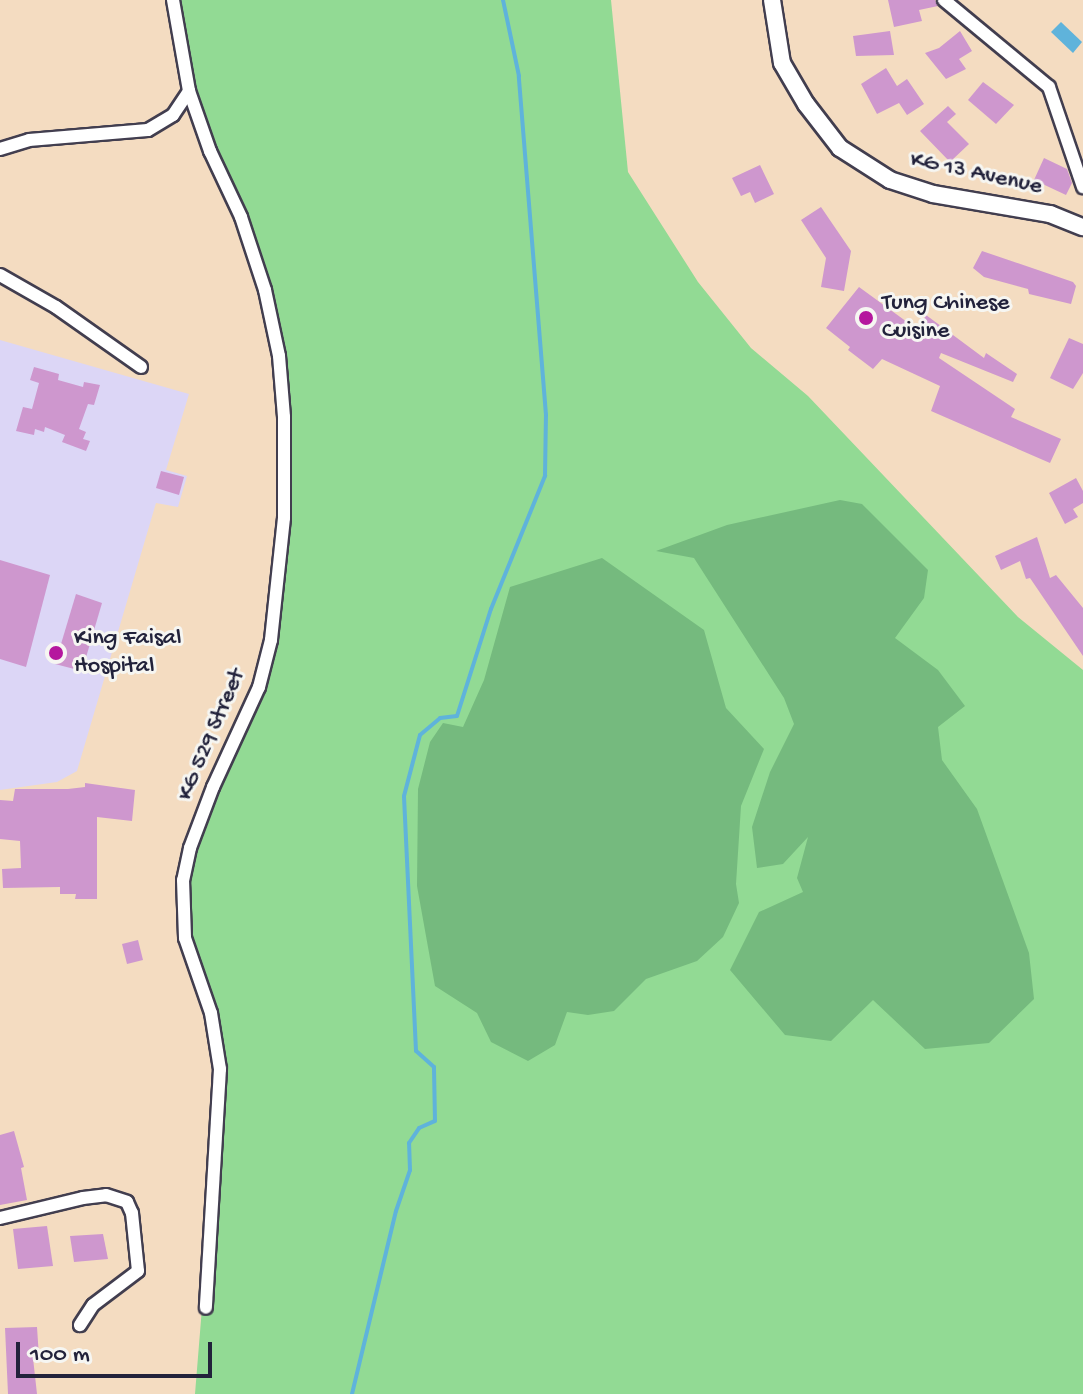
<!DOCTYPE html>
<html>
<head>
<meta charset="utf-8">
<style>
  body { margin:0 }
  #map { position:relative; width:1083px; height:1394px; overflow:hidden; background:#f4dcc1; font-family:"Gochi Hand",sans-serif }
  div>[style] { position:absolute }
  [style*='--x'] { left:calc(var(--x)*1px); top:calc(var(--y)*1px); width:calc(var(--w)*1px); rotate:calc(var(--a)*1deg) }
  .built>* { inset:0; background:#dcd6f6 }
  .green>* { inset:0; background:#92da94 }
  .forest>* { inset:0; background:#75ba7e }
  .water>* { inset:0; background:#5fb3db }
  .stream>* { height:4px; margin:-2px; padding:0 2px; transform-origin:2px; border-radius:2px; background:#5fb3db }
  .building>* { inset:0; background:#ce97ce }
  .roads { filter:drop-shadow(2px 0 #423e4f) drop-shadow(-2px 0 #423e4f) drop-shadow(0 2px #423e4f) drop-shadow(0 -2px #423e4f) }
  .minor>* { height:12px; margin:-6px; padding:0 6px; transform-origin:6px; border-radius:6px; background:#fff }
  .tertiary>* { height:16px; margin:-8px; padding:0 8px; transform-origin:8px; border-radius:8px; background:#fff }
  .dots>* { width:22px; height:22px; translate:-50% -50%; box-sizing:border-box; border:4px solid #f6f6f2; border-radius:50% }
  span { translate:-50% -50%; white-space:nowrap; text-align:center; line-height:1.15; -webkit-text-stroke:6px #f6f6f2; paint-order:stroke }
  .street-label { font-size:24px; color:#22223b }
  .poi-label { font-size:24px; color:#22223b }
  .left { translate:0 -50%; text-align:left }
  .scale { position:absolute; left:16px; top:1342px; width:196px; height:36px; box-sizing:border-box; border:4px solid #22223b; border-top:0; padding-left:10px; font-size:24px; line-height:28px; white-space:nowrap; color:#22223b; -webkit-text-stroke:6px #f6f6f2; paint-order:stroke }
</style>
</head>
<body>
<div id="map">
  <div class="built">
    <div style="clip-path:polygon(0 340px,189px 394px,166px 470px,187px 476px,178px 507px,156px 503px,77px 771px,57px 782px,0 790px)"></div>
  </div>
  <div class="green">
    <div style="clip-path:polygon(170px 0,611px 0,628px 172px,698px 282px,751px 348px,808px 396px,1018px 617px,1083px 670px,1083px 1394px,195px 1394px,213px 1172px,212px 1055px,184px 903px,199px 828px,255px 689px,276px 606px,289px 515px,288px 394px,269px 282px,240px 200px,206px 124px)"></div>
  </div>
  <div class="forest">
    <div style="clip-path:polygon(840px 500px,862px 504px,928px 570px,924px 598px,895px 638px,938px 670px,965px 706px,938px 727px,942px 760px,977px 809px,1029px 953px,1034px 999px,989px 1043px,925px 1049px,873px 1000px,831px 1041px,785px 1035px,730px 970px,759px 912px,803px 892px,797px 878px,808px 837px,783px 864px,757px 868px,752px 827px,770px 772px,794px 724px,784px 698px,694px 558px,656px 551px,727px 525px)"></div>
    <div style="clip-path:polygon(602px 558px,704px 630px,726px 708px,764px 749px,741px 806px,736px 884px,739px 903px,723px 937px,697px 961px,646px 979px,614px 1011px,588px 1015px,567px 1012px,555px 1045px,528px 1061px,491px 1042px,477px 1013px,435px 986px,417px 886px,418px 789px,430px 742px,443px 723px,463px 727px,484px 680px,510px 587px)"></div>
  </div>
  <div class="water">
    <div style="clip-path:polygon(1061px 22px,1082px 42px,1073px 53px,1051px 32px)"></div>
  </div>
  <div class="stream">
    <div style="--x:352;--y:1394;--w:188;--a:-76.5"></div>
    <div style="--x:396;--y:1211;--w:43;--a:-71.1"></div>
    <div style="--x:410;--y:1170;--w:27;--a:-92"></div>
    <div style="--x:409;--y:1143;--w:18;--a:-56"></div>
    <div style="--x:419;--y:1128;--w:17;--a:-24"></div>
    <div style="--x:435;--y:1121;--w:54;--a:-91.1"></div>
    <div style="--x:434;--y:1067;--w:24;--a:-138"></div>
    <div style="--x:416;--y:1051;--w:255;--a:-92.7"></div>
    <div style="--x:404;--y:796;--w:63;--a:-75.3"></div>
    <div style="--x:420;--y:735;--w:26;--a:-40"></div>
    <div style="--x:440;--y:718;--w:17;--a:-7"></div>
    <div style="--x:457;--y:716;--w:112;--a:-72.4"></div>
    <div style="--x:491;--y:609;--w:144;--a:-67.9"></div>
    <div style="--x:545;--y:476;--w:61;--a:-89.1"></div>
    <div style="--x:546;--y:415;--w:340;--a:-94.6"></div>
    <div style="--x:519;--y:76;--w:78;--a:-101.9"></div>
  </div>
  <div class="building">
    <div style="clip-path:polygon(888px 0,935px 0,938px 6px,919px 10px,922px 21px,894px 27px)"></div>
    <div style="clip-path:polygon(890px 31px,894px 55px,856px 56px,853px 36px)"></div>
    <div style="clip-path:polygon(960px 31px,972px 51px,959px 59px,966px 69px,946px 79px,925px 53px,939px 48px)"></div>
    <div style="clip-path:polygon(886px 68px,897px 86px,907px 79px,924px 104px,907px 115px,899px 103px,877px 114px,861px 84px)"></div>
    <div style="clip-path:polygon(983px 82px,1014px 105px,996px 124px,968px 100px)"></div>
    <div style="clip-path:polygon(948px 106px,956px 114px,947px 122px,969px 144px,950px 162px,920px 131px)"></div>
    <div style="clip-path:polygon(1044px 158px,1067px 169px,1072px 183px,1066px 195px,1034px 180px)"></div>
    <div style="clip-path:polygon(760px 165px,774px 194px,755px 203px,750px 192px,741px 196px,732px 178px)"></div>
    <div style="clip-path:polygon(821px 207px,851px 251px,844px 291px,821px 287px,826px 258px,801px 220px)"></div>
    <div style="clip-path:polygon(982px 251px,1073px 282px,1076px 286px,1071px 304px,1029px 294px,1028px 289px,984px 277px,973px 268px)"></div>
    <div style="clip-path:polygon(859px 287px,918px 330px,926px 315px,984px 358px,986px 353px,1017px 374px,1013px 382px,941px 353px,939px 358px,1015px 409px,1011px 417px,1061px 439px,1050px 463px,931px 411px,940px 386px,882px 359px,873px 369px,848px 350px,850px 347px,826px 328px)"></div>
    <div style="clip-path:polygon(1069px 338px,1083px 344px,1083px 373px,1073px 389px,1050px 378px)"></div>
    <div style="clip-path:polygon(34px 367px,59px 374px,58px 380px,83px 387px,84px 382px,100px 385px,94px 405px,88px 404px,79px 429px,86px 432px,83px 439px,90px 441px,86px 451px,62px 442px,65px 435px,45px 427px,44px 432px,35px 429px,34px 435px,16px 431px,23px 407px,32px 409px,39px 383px,30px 380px)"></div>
    <div style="clip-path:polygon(161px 471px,184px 477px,179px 495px,156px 488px)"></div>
    <div style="clip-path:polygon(1076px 478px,1083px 491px,1083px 503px,1073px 509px,1078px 517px,1065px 524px,1049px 493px)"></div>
    <div style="clip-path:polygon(1037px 537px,1050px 578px,1056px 575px,1083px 608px,1083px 656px,1030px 578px,1026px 579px,1020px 561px,1001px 570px,995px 556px)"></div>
    <div style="clip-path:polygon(0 560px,50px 575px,26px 667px,0 659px)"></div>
    <div style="clip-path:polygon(76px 594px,102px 603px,82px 671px,55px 664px)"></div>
    <div style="clip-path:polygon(85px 783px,135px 790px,132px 821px,97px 817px,97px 899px,75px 899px,76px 894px,60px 894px,60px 887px,3px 888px,2px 869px,21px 868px,20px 841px,0 839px,0 800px,13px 801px,15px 789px,68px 789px,85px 787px)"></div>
    <div style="clip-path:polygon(138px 940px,143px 960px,127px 964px,122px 944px)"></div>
    <div style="clip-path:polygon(14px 1131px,24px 1167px,21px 1168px,27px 1200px,0 1205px,0 1135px)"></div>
    <div style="clip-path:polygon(47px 1226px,53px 1266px,18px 1269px,13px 1229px)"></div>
    <div style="clip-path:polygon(103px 1234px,108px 1259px,74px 1262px,70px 1236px)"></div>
    <div style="clip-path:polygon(37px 1327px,39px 1357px,33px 1358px,37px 1394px,8px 1394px,5px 1328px)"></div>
  </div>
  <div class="roads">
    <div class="minor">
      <div style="--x:173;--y:0;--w:92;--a:80"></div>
      <div style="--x:189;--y:91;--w:64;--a:70.7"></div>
      <div style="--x:210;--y:151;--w:73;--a:64.8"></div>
      <div style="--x:241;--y:217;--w:77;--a:71.8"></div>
      <div style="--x:265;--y:290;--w:67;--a:78"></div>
      <div style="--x:279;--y:356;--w:61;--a:85.3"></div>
      <div style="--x:284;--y:417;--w:101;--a:90"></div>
      <div style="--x:284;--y:518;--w:123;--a:96.1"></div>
      <div style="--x:271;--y:640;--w:49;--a:104.3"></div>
      <div style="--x:259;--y:687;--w:110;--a:114.7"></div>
      <div style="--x:213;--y:787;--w:65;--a:110.7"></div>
      <div style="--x:190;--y:848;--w:33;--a:102"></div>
      <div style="--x:183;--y:880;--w:58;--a:88"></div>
      <div style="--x:185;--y:938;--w:79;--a:70.9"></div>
      <div style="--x:211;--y:1013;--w:57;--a:80.9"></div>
      <div style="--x:220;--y:1069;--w:239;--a:93.4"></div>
      <div style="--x:944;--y:0;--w:136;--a:39.6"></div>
      <div style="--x:1049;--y:87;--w:106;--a:71.2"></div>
      <div style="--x:0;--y:149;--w:30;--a:-17"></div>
      <div style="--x:29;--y:140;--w:119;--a:-4.8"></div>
      <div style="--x:148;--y:130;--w:29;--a:-31"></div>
      <div style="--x:173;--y:115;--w:29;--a:-56"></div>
      <div style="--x:0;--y:275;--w:64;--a:29.7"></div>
      <div style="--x:56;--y:307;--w:104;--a:35.2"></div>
      <div style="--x:0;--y:1218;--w:85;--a:-13.5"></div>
      <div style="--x:83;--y:1198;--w:23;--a:-7"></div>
      <div style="--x:106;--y:1195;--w:22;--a:18"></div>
      <div style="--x:127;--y:1202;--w:12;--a:66"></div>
      <div style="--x:132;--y:1213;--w:58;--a:84.1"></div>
      <div style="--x:138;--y:1271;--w:56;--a:142.9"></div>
      <div style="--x:93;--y:1305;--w:24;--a:123"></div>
    </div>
    <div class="tertiary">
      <div style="--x:772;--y:0;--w:64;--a:81"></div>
      <div style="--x:782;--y:63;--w:48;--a:59.7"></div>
      <div style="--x:806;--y:104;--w:56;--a:52.3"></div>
      <div style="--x:840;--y:148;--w:59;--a:32.6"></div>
      <div style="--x:890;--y:180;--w:45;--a:18"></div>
      <div style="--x:933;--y:194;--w:119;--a:9.7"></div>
      <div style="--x:1050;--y:214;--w:35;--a:22"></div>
    </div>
  </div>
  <div class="dots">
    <div style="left:866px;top:318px;background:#b5179e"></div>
    <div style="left:56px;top:653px;background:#b5179e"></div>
  </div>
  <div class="street-label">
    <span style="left:976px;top:174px;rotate:12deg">KG 13 Avenue</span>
    <span style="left:212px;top:735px;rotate:-67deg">KG 529 Street</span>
  </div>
  <div class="poi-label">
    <span class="left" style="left:882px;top:318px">Tung Chinese<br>Cuisine</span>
    <span class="left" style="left:74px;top:653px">King Faisal<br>Hospital</span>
  </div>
  <div class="scale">100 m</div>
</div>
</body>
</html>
